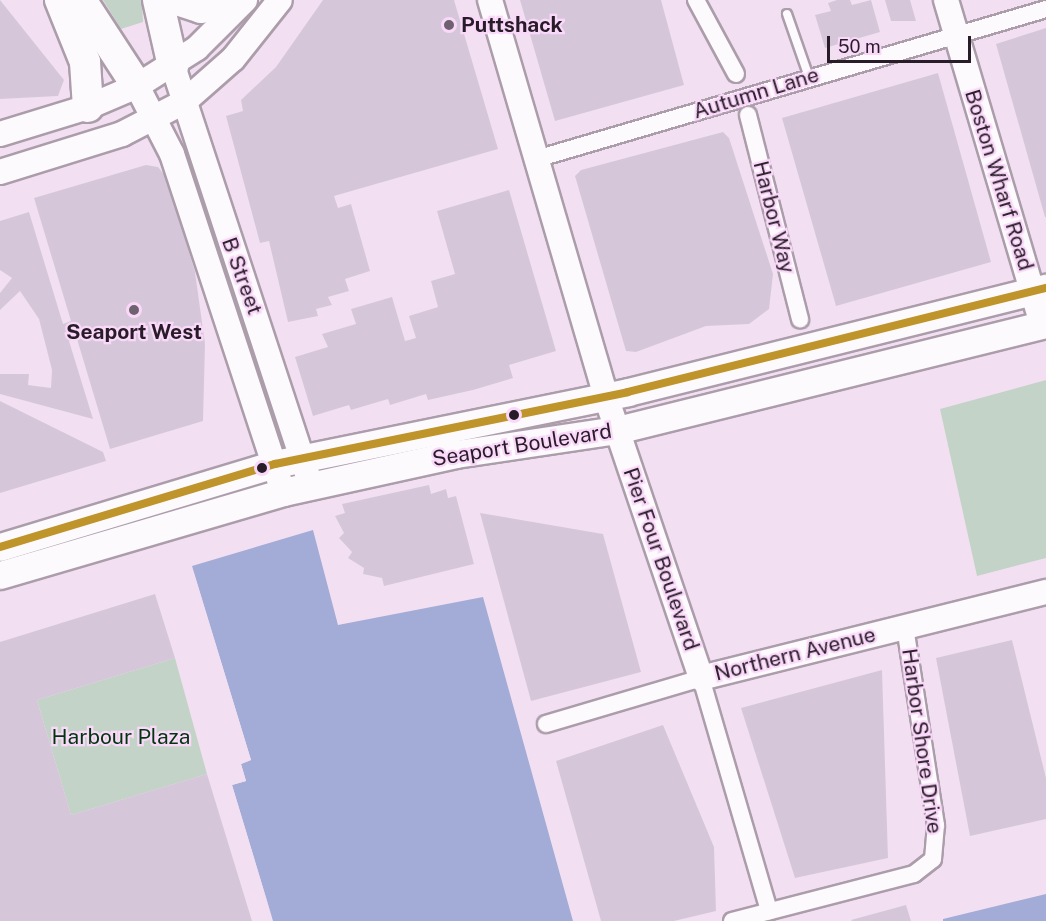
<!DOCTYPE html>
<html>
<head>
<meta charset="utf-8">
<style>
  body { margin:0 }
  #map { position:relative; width:1046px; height:921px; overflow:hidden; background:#f2e0f2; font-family:"Public Sans",sans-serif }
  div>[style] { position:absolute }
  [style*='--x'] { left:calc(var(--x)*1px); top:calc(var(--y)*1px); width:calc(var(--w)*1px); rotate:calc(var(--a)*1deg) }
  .green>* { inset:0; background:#c4d3c7 }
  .water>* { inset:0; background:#a3acd6 }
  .pier>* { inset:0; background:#f2e0f2 }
  .building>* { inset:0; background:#d5c7d9 }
  .roads { filter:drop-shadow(2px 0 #ac9dab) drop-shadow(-2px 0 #ac9dab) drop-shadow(0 2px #ac9dab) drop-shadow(0 -2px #ac9dab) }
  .lane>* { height:8px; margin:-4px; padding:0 4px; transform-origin:4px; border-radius:4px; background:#fdfafd }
  .street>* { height:16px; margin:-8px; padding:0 8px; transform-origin:8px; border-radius:8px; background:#fdfafd }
  .secondary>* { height:24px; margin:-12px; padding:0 12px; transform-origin:12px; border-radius:12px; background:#fdfafd }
  .primary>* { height:27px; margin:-13.5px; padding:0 13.5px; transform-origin:13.5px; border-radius:13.5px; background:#fdfafd }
  .highway>* { height:30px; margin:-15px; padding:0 15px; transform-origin:15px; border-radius:15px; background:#fdfafd }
  .bus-1>* { height:8px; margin:-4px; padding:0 4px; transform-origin:4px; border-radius:4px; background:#be942b }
  .dots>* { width:16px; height:16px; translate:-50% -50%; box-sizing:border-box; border:3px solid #fad8f9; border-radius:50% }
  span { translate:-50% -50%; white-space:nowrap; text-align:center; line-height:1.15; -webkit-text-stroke:4.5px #fad8f9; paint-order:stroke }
  .poi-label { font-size:21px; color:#281c28; font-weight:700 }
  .left { translate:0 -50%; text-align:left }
  .street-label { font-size:21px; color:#281c28 }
  .park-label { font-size:21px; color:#00360d }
  .scale { position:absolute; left:827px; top:36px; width:144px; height:27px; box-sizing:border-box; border:3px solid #281c28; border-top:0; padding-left:8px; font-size:18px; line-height:21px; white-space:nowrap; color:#281c28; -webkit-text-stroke:4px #fad8f9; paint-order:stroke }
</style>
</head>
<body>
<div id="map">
  <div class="green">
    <div style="clip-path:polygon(103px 0,142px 0,143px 22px,121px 29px)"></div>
    <div style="clip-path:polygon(1046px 380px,1046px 558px,977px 576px,940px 409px)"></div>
    <div style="clip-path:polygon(175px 658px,207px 774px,71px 815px,37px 700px)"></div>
  </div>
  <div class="water">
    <div style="clip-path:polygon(313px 530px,338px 625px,483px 597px,573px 921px,273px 921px,232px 785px,246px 781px,241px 764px,251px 760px,192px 566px)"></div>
    <div style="clip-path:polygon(1046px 894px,1046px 921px,943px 921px,943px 919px)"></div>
  </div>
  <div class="pier">
    <div style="clip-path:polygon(191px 564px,251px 760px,241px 764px,246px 781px,232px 785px,273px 921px,229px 785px,242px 779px,238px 763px,247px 758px)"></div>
  </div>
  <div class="building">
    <div style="clip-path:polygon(0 0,64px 80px,58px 96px,0 99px)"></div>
    <div style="clip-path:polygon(323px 0,454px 0,498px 149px,334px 196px,338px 208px,351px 204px,370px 271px,345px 279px,349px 291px,328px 297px,332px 305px,316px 309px,318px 316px,288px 322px,269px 241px,260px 243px,226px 116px,243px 111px,241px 100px,276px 67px)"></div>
    <div style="clip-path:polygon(520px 0,661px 0,684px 85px,555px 121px)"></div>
    <div style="clip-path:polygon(837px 0,850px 0,852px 5px,871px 0,880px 32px,825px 48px,815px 15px,831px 11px,828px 3px)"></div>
    <div style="clip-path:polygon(885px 0,910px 0,916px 21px,891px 21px)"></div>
    <div style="clip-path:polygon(1046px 28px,1046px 217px,1045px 217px,996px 44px)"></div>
    <div style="clip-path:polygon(938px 73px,991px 262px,836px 306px,782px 118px)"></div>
    <div style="clip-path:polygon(723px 132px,729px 138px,773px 274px,769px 309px,749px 324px,706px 326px,636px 352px,626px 351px,575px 176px,581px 170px)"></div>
    <div style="clip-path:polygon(146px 165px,158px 167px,167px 178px,195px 272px,205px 344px,203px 421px,110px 449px,77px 339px,69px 341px,93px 419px,0 394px,0 374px,29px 374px,28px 385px,51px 388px,52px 370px,39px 319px,20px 291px,0 310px,0 293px,12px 278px,0 270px,0 221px,29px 212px,63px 324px,71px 321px,34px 198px)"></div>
    <div style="clip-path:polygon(509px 190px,556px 351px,509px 365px,513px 378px,473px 390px,428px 400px,426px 394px,390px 405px,388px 399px,351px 410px,349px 405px,313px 416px,295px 357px,328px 347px,322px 334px,356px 324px,351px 309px,392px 297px,405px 341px,416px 338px,409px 316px,438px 307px,431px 281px,455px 274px,437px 211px)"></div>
    <div style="clip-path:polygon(0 401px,103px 452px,106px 461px,0 493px)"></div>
    <div style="clip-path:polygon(429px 485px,431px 494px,446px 489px,448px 498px,456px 496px,474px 564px,384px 586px,382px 578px,363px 574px,364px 568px,348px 558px,352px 552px,339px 538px,344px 533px,335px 516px,345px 513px,342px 504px)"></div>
    <div style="clip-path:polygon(480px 513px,603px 534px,641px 672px,531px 701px)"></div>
    <div style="clip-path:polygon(155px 594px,175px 658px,37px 700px,71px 815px,207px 774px,252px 921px,0 921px,0 642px)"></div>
    <div style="clip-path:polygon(1012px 640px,1046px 778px,1046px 819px,970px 836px,936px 658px)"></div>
    <div style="clip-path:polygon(882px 670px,888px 858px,795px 878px,741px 708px)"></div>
    <div style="clip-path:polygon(663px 725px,714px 847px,716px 911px,674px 921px,601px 921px,556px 761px)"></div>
    <div style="clip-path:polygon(906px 905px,911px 921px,852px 921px,851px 920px)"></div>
  </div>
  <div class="roads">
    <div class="lane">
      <div style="--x:787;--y:14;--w:67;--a:70.8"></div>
    </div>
    <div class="street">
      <div style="--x:696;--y:0;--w:84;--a:61.6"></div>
      <div style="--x:748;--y:115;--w:211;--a:75.7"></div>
      <div style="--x:536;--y:159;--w:532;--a:-16.39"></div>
      <div style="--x:546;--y:724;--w:162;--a:-16.5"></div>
      <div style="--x:701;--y:678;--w:243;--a:73.7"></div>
      <div style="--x:732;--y:921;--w:188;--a:-14.5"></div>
      <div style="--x:914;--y:874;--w:24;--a:-38"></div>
      <div style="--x:933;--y:859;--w:34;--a:-85"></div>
      <div style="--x:936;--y:825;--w:201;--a:-98.9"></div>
    </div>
    <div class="secondary">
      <div style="--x:490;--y:0;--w:414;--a:73.7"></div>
      <div style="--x:606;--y:397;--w:297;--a:71.3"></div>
      <div style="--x:701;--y:678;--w:356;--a:-14"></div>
      <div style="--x:946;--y:0;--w:339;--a:73.5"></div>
      <div style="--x:173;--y:66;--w:433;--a:71.8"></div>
      <div style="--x:137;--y:86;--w:76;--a:62.8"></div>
      <div style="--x:172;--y:154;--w:356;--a:71.8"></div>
      <div style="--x:0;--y:134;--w:92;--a:-17.1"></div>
      <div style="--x:88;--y:107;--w:53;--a:-23.2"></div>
      <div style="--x:137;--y:86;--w:71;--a:-32.3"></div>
      <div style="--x:197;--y:48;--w:68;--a:-45"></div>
      <div style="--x:0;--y:172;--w:128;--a:-17.3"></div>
      <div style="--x:122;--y:134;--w:70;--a:-27.3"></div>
      <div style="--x:184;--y:102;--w:65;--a:-41.3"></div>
      <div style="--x:233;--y:59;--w:75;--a:-51.5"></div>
    </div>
    <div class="primary">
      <div style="--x:0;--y:547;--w:287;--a:-16.8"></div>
      <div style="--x:275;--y:464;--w:360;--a:-11.5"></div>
      <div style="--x:628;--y:392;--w:431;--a:-14"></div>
      <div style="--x:0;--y:575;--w:295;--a:-16.3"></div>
      <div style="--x:283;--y:492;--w:177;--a:-12.4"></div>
      <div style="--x:456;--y:454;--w:163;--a:-8.5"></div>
      <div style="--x:617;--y:430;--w:442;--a:-13.9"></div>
    </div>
    <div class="highway">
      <div style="--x:60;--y:0;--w:67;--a:68"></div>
      <div style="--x:85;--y:62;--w:45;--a:86.2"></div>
      <div style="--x:81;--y:0;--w:103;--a:56.9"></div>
      <div style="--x:158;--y:0;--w:68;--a:77.2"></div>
      <div style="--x:177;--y:0;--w:25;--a:18"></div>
      <div style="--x:201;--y:8;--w:30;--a:-15"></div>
    </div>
  </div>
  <div class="bus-1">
    <div style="--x:0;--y:547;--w:287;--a:-16.8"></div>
    <div style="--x:275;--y:464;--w:360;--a:-11.5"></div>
    <div style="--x:628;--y:392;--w:431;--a:-14"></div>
  </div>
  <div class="dots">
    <div style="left:449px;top:25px;background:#6f616f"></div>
    <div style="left:134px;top:310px;background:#6f616f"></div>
    <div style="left:514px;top:415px;background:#281c28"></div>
    <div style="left:262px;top:468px;background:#281c28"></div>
  </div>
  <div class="poi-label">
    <span class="left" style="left:461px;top:25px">Puttshack</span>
    <span style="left:134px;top:332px">Seaport West</span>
  </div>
  <div class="street-label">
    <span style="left:756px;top:93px;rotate:-17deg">Autumn Lane</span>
    <span style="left:999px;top:180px;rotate:73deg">Boston Wharf Road</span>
    <span style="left:774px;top:217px;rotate:76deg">Harbor Way</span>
    <span style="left:242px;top:276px;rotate:70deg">B Street</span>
    <span style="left:522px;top:445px;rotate:-9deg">Seaport Boulevard</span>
    <span style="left:661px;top:559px;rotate:71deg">Pier Four Boulevard</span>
    <span style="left:795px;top:654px;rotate:-14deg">Northern Avenue</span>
    <span style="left:922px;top:741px;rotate:82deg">Harbor Shore Drive</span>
  </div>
  <div class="park-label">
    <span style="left:121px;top:737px">Harbour Plaza</span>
  </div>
  <div class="scale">50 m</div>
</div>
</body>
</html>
